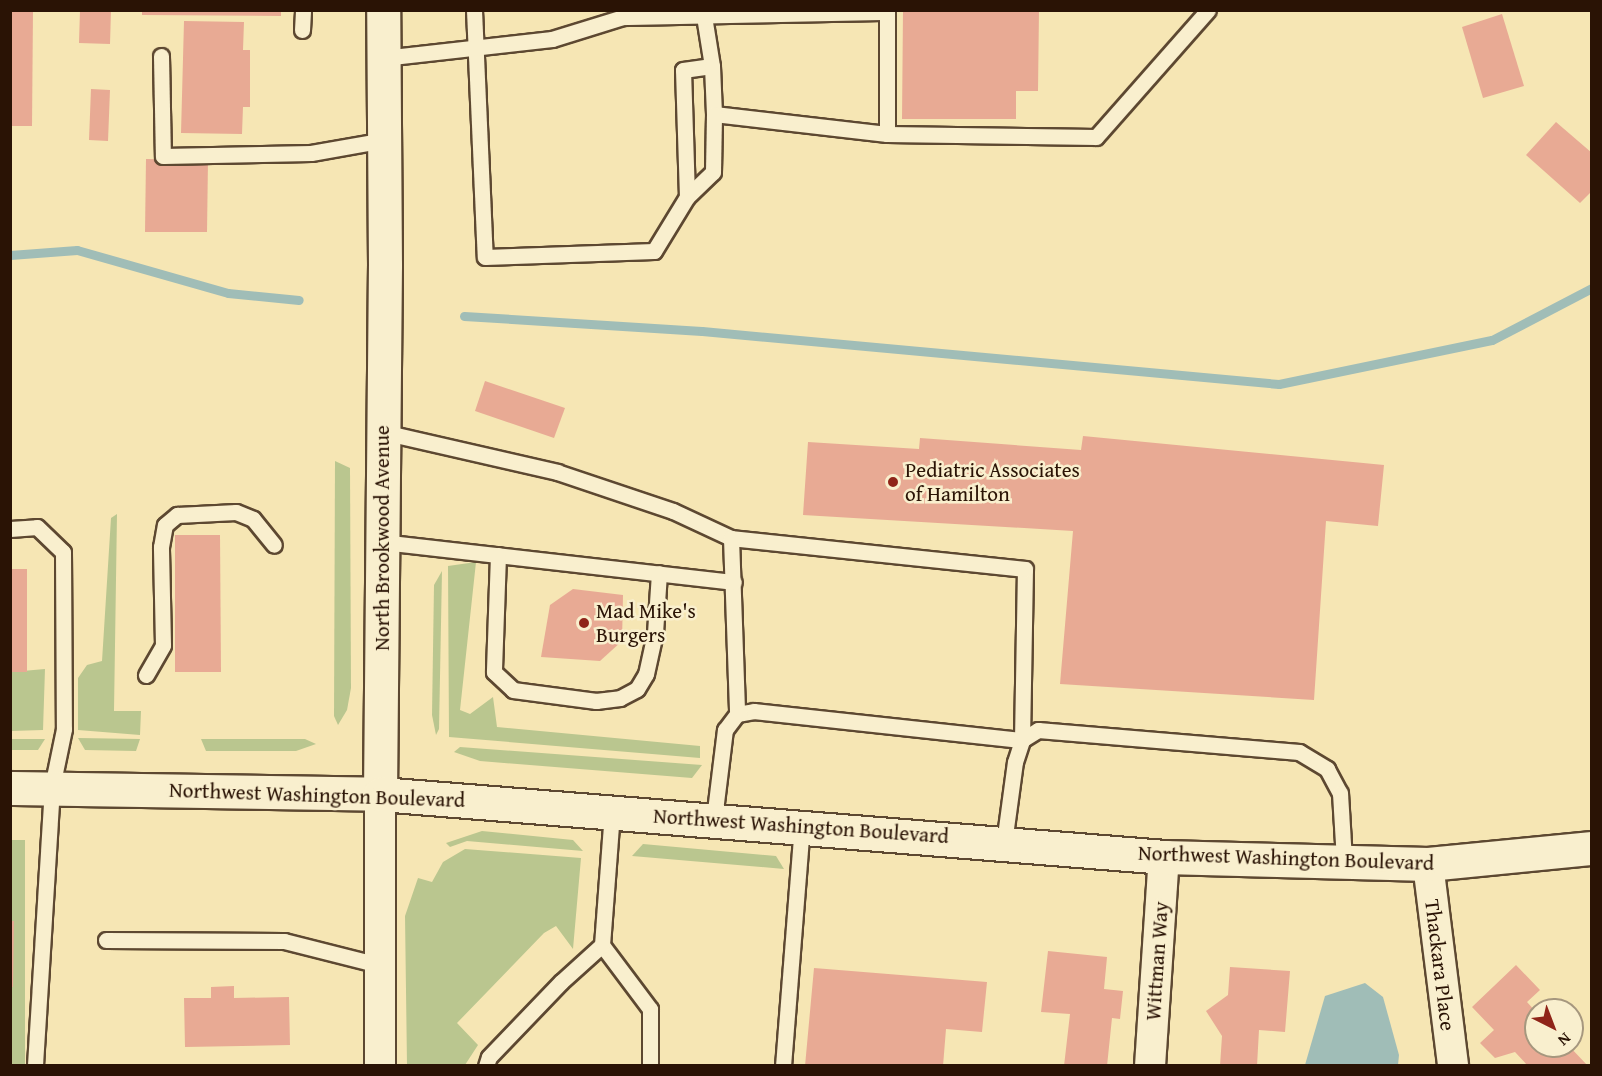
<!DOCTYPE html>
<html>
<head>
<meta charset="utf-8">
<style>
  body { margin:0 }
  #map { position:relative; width:1602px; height:1076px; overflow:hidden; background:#f6e6b4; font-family:"Gentium Book Plus",serif }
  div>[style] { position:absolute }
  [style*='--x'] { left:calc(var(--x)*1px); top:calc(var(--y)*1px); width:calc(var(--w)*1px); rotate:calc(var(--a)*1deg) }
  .green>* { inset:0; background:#bac68f }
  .water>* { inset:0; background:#a0bdb7 }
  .stream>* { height:9px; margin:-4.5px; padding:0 4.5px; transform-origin:4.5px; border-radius:4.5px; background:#a0bdb7 }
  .building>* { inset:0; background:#e8aa94 }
  .roads { filter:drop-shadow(2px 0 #5d4831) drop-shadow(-2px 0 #5d4831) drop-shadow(0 2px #5d4831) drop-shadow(0 -2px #5d4831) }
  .service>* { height:15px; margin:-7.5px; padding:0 7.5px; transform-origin:7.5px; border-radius:7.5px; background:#f9efce }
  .minor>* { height:30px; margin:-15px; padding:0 15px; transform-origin:15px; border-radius:15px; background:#f9efce }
  .tertiary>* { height:33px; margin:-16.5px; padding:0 16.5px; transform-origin:16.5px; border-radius:16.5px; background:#f9efce }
  .secondary>* { height:33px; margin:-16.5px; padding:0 16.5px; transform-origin:16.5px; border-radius:16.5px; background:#f9efce }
  .dots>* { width:16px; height:16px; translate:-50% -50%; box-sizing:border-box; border:3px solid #f9efce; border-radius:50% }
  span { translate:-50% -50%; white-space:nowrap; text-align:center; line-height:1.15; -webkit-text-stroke:5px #f9efce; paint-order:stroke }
  .poi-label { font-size:21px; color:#2a1305 }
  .left { translate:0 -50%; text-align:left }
  .street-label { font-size:21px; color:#2a1305 }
  .frame { position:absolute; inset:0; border:12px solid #2a1305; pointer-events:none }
  .north { position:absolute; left:1524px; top:998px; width:60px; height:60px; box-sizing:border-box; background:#f9efce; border:2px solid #a6977e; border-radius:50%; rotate:138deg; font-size:16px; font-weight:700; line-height:24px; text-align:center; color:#2a1305 }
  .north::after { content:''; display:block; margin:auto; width:21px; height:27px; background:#8f2418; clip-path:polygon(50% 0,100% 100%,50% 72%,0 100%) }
</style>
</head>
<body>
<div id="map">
  <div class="green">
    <div style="clip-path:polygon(335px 461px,350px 468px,351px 688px,347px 710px,338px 725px,334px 716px)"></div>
    <div style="clip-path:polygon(117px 514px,114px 711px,141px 711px,140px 735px,78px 730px,78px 678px,87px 665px,102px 661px,111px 518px)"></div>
    <div style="clip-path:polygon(476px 562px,460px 710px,470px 714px,493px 697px,497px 727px,700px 746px,700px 758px,449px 737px,448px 566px)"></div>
    <div style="clip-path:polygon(442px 571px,439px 729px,436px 735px,432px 715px,434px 585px)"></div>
    <div style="clip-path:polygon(45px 669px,43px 730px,11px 731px,11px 672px)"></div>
    <div style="clip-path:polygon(78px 738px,140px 739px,136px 751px,85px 750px)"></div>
    <div style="clip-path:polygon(11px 739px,45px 739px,38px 750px,11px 750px)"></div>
    <div style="clip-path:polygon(201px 739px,305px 739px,316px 744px,296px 751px,206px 751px)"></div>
    <div style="clip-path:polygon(460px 747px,702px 765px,692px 778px,480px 761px,454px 752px)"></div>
    <div style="clip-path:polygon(482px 831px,573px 840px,583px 851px,467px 841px,450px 847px,446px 843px)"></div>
    <div style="clip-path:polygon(11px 840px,25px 840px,25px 1065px,11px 1066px)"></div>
    <div style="clip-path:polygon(643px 844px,776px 856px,784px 869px,632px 856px)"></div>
    <div style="clip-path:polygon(465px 849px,581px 858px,573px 949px,556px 926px,544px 933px,457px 1023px,478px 1045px,465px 1065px,407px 1065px,405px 916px,418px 878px,432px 882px,443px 862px)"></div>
  </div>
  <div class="water">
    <div style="clip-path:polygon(1365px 983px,1383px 997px,1399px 1055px,1398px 1065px,1305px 1065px,1325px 996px)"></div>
  </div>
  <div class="stream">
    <div style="--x:10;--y:255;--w:67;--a:-4.3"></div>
    <div style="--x:77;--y:250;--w:157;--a:15.9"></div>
    <div style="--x:228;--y:293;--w:71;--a:5.6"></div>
    <div style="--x:464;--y:316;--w:238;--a:3.6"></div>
    <div style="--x:702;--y:331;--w:579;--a:5.25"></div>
    <div style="--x:1279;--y:384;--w:217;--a:-11.7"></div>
    <div style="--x:1492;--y:340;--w:113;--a:-27.5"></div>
  </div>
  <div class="building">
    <div style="clip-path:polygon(10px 10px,33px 10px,32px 126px,10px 126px)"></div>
    <div style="clip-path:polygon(80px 10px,111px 10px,110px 44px,79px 43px)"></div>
    <div style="clip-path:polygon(142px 10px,281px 10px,281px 16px,142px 15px)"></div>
    <div style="clip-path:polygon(903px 10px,1039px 10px,1038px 91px,1016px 91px,1016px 119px,902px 119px)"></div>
    <div style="clip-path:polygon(1502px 14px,1524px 86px,1483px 98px,1462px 27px)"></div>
    <div style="clip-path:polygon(184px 21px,244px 22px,243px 50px,250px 50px,250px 107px,243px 107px,242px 134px,181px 133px)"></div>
    <div style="clip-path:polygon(91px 89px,110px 90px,108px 141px,89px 140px)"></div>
    <div style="clip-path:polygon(1556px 122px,1592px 153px,1592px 191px,1580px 203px,1526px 155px)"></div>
    <div style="clip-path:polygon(146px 159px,208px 160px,207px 232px,145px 232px)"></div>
    <div style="clip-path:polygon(485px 381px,565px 408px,554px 438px,475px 411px)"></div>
    <div style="clip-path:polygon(1083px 436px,1384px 465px,1378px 526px,1326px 521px,1314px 700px,1060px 684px,1073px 531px,803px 515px,808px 442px,919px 449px,920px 438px,1081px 450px)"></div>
    <div style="clip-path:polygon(175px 535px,220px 535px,221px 672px,175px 672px)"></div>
    <div style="clip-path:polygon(10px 569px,27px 569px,27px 672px,10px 672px)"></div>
    <div style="clip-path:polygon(573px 589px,623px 595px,622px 641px,600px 661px,541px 657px,550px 605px)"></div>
    <div style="clip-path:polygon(10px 921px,14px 921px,13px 987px,10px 987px)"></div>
    <div style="clip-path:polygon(1048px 951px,1107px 957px,1104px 989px,1123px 991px,1120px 1019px,1112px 1018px,1107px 1066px,1064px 1066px,1070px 1014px,1041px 1012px)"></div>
    <div style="clip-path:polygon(1516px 965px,1540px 990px,1527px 1002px,1536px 1012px,1536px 1046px,1569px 1046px,1588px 1066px,1528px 1066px,1515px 1052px,1495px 1058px,1480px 1043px,1494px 1030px,1472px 1007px)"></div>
    <div style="clip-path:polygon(1230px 967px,1290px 971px,1285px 1032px,1259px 1030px,1257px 1066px,1220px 1066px,1222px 1036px,1206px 1011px,1228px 995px)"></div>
    <div style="clip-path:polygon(814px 968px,987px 982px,982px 1032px,946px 1029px,943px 1066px,805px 1066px)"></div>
    <div style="clip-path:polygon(234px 986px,234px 998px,289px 997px,290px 1045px,185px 1047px,184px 998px,211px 998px,211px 987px)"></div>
  </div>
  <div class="roads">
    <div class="service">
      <div style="--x:474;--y:10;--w:247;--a:87.5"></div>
      <div style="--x:485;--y:257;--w:169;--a:-2"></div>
      <div style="--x:654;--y:251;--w:63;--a:-58.6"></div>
      <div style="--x:687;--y:197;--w:127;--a:-91.8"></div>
      <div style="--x:683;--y:70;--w:29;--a:-8"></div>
      <div style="--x:887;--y:10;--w:124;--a:90"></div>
      <div style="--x:704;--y:16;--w:51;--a:80.9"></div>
      <div style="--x:712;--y:66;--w:48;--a:87.6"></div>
      <div style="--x:714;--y:114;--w:174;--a:6.6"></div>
      <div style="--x:887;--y:134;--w:209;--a:0.8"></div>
      <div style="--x:1096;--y:137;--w:169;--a:-48.6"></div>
      <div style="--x:302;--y:30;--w:20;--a:-87"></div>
      <div style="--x:161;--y:56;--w:100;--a:88.9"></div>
      <div style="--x:163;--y:156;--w:148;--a:-1.2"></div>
      <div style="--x:311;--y:153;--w:74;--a:-10.1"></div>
      <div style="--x:383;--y:58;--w:170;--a:-6.4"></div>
      <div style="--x:552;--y:39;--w:74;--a:-17.2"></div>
      <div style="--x:623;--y:17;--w:264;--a:-1.1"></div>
      <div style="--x:687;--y:197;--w:36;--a:-44"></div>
      <div style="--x:713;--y:172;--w:58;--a:-89"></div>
      <div style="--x:383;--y:432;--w:179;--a:12.9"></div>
      <div style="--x:557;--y:472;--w:122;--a:18.6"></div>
      <div style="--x:673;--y:511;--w:64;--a:25"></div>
      <div style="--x:731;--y:538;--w:176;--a:88"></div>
      <div style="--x:10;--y:529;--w:27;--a:-4"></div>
      <div style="--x:37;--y:527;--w:36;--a:44"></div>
      <div style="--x:63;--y:552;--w:177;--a:89.7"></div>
      <div style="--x:64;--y:729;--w:59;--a:101.7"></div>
      <div style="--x:52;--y:787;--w:280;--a:93.5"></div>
      <div style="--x:382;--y:542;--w:354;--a:6.5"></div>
      <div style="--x:498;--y:555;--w:117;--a:92"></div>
      <div style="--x:494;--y:672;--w:26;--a:43"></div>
      <div style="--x:513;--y:690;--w:84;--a:7.5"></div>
      <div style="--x:596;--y:701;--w:24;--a:-7"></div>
      <div style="--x:620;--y:698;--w:19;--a:-28"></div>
      <div style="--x:637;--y:689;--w:17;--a:-59"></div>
      <div style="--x:646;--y:674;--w:42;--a:-77.6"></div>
      <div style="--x:655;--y:633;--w:60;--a:-86.2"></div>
      <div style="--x:146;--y:675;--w:34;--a:-60"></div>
      <div style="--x:163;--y:645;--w:98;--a:-91.2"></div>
      <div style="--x:161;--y:547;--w:22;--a:-80"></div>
      <div style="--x:165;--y:525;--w:16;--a:-40"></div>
      <div style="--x:177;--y:515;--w:59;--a:-2.9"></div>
      <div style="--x:236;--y:512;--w:18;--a:22"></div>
      <div style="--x:253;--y:519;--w:33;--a:51"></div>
      <div style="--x:714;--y:819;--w:90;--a:-83"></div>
      <div style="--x:725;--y:730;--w:20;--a:-53"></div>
      <div style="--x:737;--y:714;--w:17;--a:-10"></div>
      <div style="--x:754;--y:711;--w:270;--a:6.2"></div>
      <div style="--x:1022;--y:740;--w:171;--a:-89"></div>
      <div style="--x:1025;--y:569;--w:296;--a:-174"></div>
      <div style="--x:1004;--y:843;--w:82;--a:-82.3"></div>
      <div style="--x:1015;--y:762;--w:23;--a:-72"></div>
      <div style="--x:1022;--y:740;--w:19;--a:-32"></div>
      <div style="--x:1038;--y:730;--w:262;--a:4.8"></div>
      <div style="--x:1299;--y:752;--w:33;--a:31"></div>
      <div style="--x:1327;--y:769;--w:27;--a:62"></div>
      <div style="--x:1340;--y:793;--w:68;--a:86.6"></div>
      <div style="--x:106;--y:940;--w:178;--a:0.3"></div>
      <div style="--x:284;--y:941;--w:98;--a:14.2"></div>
      <div style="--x:602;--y:945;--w:80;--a:53.1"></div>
      <div style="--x:650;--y:1009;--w:57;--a:90"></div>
      <div style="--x:486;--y:1066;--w:9;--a:-72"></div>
      <div style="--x:489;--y:1057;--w:104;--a:-46.2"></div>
      <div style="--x:561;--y:982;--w:55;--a:-42.1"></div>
      <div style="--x:602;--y:945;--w:133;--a:-85.7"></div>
      <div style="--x:783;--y:1066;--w:242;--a:-85.5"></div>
    </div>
    <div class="minor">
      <div style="--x:1428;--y:864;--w:204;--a:82.9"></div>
      <div style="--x:380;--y:1066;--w:272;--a:-90"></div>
      <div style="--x:1150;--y:1066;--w:209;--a:-86.2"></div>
    </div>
    <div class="tertiary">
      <div style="--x:380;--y:794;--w:529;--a:-89.46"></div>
      <div style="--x:385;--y:265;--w:255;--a:-90.4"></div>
    </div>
    <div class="secondary">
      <div style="--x:10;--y:788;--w:370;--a:0.9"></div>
      <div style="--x:380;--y:794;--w:787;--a:4.59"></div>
      <div style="--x:1164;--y:857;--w:264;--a:1.5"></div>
      <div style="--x:1428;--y:864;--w:165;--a:-5.6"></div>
    </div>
  </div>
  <div class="dots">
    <div style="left:893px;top:482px;background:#8f2418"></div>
    <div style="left:584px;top:623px;background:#8f2418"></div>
  </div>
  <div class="poi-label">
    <span class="left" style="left:905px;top:482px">Pediatric Associates<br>of Hamilton</span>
    <span class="left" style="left:596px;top:623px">Mad Mike's<br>Burgers</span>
  </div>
  <div class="street-label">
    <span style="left:382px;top:538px;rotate:-90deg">North Brookwood Avenue</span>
    <span style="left:317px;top:795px;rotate:2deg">Northwest Washington Boulevard</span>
    <span style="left:801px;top:826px;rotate:4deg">Northwest Washington Boulevard</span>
    <span style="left:1286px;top:858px;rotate:2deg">Northwest Washington Boulevard</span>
    <span style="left:1157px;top:961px;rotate:-86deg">Wittman Way</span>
    <span style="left:1440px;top:965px;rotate:83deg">Thackara Place</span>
  </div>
  <div class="frame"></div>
  <div class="north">N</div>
</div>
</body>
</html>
